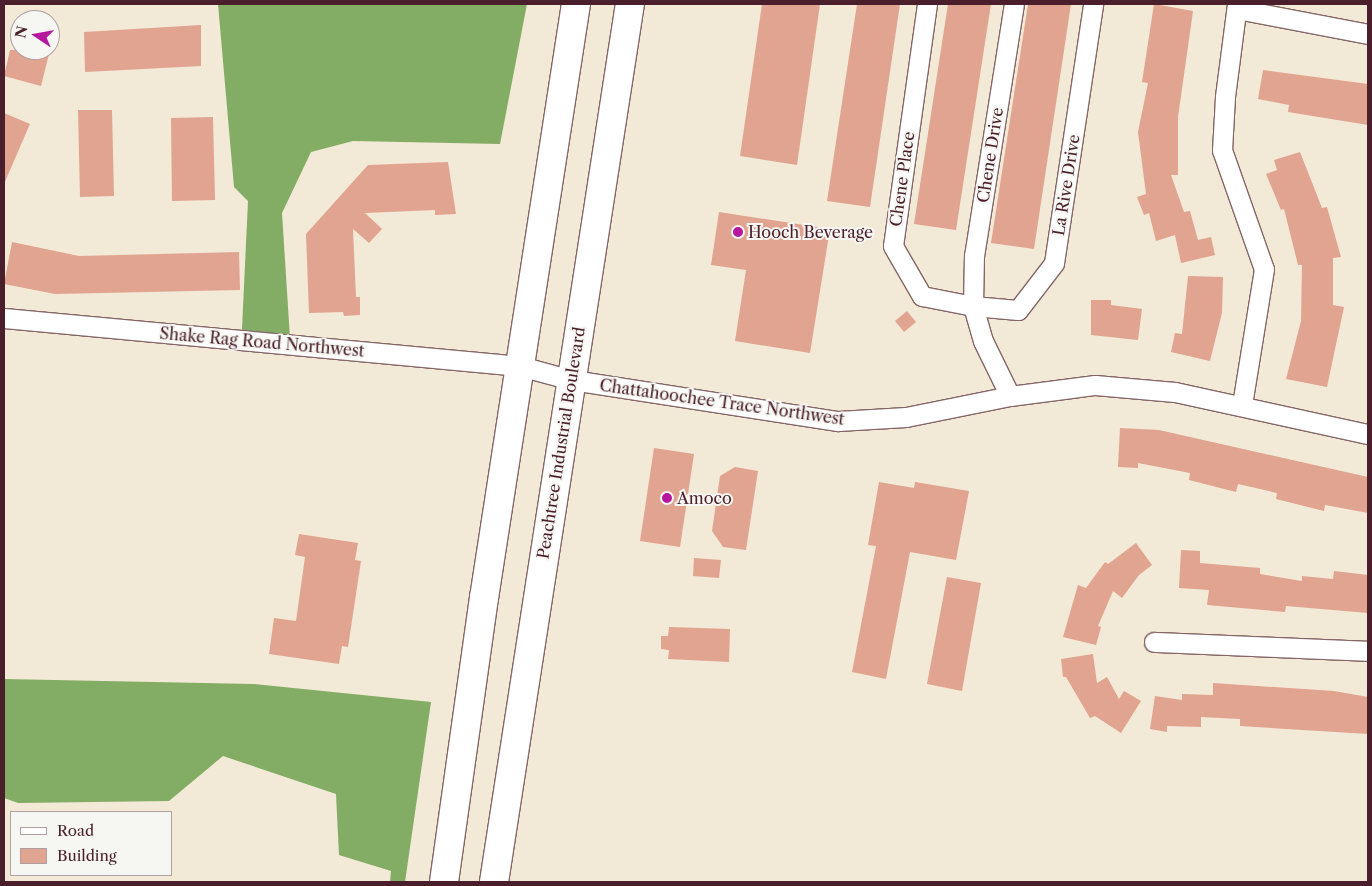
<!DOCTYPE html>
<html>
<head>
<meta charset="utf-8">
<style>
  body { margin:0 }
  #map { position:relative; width:1372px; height:886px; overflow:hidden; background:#f2e9d6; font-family:"Libre Caslon Text",serif }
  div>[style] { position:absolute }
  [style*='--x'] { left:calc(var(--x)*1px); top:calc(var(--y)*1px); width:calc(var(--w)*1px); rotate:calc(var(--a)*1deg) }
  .forest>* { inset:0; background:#83ac64 }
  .building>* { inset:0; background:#e1a490 }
  .roads { filter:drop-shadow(1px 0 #856667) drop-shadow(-1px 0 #856667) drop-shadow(0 1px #856667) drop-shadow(0 -1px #856667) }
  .minor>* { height:19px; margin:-9.5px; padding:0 9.5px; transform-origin:9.5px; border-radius:9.5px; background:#fff }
  .trunk>* { height:28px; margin:-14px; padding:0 14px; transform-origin:14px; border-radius:14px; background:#fff }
  .dots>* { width:14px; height:14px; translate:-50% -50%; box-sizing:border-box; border:2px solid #f6f6f2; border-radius:50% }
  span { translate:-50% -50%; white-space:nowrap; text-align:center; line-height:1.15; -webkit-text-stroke:4px #f6f6f2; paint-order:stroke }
  .street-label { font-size:16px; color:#4a1f2b }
  .poi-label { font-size:16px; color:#4a1f2b }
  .left { translate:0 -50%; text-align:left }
  .frame { position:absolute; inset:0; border:5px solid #4a1f2b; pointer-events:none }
  .legend { position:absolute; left:10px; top:811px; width:162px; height:65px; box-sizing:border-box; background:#f6f6f2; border:1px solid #b1a0a2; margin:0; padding:6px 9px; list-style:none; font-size:15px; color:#4a1f2b }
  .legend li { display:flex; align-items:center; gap:10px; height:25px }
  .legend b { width:25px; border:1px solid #b1a0a2 }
  .north { position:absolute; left:10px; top:10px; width:50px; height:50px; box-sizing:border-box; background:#f6f6f2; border:1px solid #b1a0a2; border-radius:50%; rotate:282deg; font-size:14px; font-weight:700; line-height:20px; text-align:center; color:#4a1f2b }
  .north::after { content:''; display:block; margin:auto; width:18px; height:22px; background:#b5179e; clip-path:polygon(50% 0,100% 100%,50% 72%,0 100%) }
</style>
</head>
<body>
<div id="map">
  <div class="forest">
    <div style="clip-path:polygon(218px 4px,527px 4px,500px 144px,353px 141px,311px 152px,282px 213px,291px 354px,241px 350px,248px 201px,234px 187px)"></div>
    <div style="clip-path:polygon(4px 679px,253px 684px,431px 702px,405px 882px,390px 882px,391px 871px,339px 855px,336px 794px,223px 756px,169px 801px,18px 803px,4px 798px)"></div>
  </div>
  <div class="building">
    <div style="clip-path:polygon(762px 4px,820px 4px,797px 165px,740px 156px)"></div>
    <div style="clip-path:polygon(857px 4px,900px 4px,870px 207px,827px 201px)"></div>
    <div style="clip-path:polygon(948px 4px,991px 4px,956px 230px,914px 224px)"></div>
    <div style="clip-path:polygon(1028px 4px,1071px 4px,1034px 249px,991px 243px)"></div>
    <div style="clip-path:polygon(1154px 4px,1193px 11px,1178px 117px,1178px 175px,1171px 175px,1184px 212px,1190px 211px,1198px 240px,1211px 237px,1215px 255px,1181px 263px,1175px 235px,1156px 241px,1149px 213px,1144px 215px,1137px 197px,1146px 194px,1138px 132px,1148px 83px,1142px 82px)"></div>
    <div style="clip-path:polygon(201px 25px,201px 66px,85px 72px,84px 32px)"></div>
    <div style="clip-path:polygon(10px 50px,50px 50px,41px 86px,4px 76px)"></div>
    <div style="clip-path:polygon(1263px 70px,1368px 84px,1368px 125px,1288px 112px,1289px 105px,1258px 99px)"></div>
    <div style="clip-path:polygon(78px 110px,112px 110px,114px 196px,80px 197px)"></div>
    <div style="clip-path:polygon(4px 113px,30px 124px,4px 184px)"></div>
    <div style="clip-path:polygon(213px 117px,215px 200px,172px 201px,171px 118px)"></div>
    <div style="clip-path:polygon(1300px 152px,1322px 208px,1327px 207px,1341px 257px,1333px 258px,1333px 305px,1344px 307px,1327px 387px,1286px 379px,1301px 321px,1302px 265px,1298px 265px,1284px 209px,1281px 210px,1266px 174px,1277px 170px,1274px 160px)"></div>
    <div style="clip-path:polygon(448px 162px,456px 214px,435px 215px,435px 210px,365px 213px,382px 229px,369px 243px,353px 229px,356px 297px,360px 297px,360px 315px,344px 316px,343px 312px,309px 313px,306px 234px,368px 165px)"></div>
    <div style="clip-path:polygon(719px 212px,830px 229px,810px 353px,735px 341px,746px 270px,711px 265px)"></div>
    <div style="clip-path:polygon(12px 242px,79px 256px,239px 252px,240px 290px,55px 294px,4px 284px)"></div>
    <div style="clip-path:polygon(1188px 276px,1223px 277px,1222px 313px,1210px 361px,1171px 352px,1175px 333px,1182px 334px)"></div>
    <div style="clip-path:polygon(1091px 300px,1111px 300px,1111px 305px,1142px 309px,1138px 340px,1091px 335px)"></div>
    <div style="clip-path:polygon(907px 311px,916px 322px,904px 332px,895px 321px)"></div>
    <div style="clip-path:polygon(1120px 428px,1159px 430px,1368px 477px,1368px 513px,1325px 505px,1324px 511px,1276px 499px,1277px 493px,1238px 484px,1236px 492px,1189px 480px,1190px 473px,1138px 463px,1138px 468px,1118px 467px)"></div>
    <div style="clip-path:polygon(654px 448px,694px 454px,680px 547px,640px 541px)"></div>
    <div style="clip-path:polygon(735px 467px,758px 471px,746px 550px,723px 547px,712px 531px,720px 476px)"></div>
    <div style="clip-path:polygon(879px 482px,914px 488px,915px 482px,969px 491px,956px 560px,910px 552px,886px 679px,852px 672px,876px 546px,868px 545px)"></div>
    <div style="clip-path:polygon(299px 534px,358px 543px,355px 560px,361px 561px,348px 647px,342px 646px,339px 664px,269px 654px,274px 618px,296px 621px,305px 557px,295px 555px)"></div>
    <div style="clip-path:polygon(1136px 543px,1152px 565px,1139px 575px,1122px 598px,1113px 591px,1098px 626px,1101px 627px,1096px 645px,1063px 637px,1078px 585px,1086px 588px,1105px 562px,1108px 564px)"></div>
    <div style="clip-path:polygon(1181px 550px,1200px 551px,1200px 563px,1260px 568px,1260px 574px,1302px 581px,1302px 576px,1333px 579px,1334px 571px,1368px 575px,1368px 613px,1286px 606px,1285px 612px,1207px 605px,1209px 590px,1179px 588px)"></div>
    <div style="clip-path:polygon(694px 558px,721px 560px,719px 578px,693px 576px)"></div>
    <div style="clip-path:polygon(947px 577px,981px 583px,962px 691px,927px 684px)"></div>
    <div style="clip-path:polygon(669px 627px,730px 629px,729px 662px,668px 659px,669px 650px,661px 649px,661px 636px,668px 636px)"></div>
    <div style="clip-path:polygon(1093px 654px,1097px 683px,1107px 677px,1119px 699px,1124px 691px,1141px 701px,1121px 733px,1095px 716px,1090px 718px,1066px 677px,1063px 677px,1061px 659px)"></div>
    <div style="clip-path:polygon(1213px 683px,1334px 691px,1368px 697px,1368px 734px,1240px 726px,1240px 719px,1201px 717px,1201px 727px,1167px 726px,1167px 732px,1150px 729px,1155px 696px,1182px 700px,1182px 694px,1213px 695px)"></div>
  </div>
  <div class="roads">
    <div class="minor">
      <div style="--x:927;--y:4;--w:244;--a:98"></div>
      <div style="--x:893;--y:246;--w:58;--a:59.9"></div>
      <div style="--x:922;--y:296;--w:52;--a:11.1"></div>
      <div style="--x:973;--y:306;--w:45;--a:5.1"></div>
      <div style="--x:1018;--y:310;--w:59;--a:-52.5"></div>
      <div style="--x:1054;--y:263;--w:262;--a:-81.4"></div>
      <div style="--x:1237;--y:4;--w:94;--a:97.4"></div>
      <div style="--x:1225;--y:97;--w:53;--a:93.2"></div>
      <div style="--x:1222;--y:150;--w:126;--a:70.6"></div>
      <div style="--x:1264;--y:269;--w:138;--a:99.2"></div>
      <div style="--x:1237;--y:9;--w:133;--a:10.8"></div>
      <div style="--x:4;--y:318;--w:518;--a:5.31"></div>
      <div style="--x:520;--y:366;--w:54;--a:15.1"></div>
      <div style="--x:572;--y:380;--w:269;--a:8.8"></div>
      <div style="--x:838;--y:421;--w:68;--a:-3.4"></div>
      <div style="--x:906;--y:417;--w:106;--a:-11.4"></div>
      <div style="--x:1010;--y:396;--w:86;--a:-7.4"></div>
      <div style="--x:1095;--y:385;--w:80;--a:5"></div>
      <div style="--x:1175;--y:392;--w:198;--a:12.3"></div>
      <div style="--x:1010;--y:396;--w:61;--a:-116.1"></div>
      <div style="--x:983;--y:341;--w:36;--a:-106"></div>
      <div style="--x:973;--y:306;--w:50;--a:-88.9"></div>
      <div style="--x:974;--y:256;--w:255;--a:-81"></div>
      <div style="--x:1154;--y:642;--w:214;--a:2.4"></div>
    </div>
    <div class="trunk">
      <div style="--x:444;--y:882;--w:287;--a:-82"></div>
      <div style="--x:484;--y:598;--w:601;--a:-81.2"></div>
      <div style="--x:494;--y:882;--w:888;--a:-81.2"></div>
    </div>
  </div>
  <div class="dots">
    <div style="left:738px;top:232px;background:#b5179e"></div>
    <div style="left:667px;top:498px;background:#b5179e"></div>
  </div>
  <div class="street-label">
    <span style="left:990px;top:155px;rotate:-81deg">Chene Drive</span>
    <span style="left:902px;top:179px;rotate:-82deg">Chene Place</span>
    <span style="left:1066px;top:185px;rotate:-81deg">La Rive Drive</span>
    <span style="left:262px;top:342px;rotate:5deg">Shake Rag Road Northwest</span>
    <span style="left:722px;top:402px;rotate:8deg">Chattahoochee Trace Northwest</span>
    <span style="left:561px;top:443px;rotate:-81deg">Peachtree Industrial Boulevard</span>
  </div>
  <div class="poi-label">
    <span class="left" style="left:748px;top:232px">Hooch Beverage</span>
    <span class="left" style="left:677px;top:498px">Amoco</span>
  </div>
  <div class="frame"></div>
  <ul class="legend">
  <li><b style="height:6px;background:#fff"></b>Road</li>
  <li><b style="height:14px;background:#e1a490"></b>Building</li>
  </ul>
  <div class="north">N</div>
</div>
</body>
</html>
